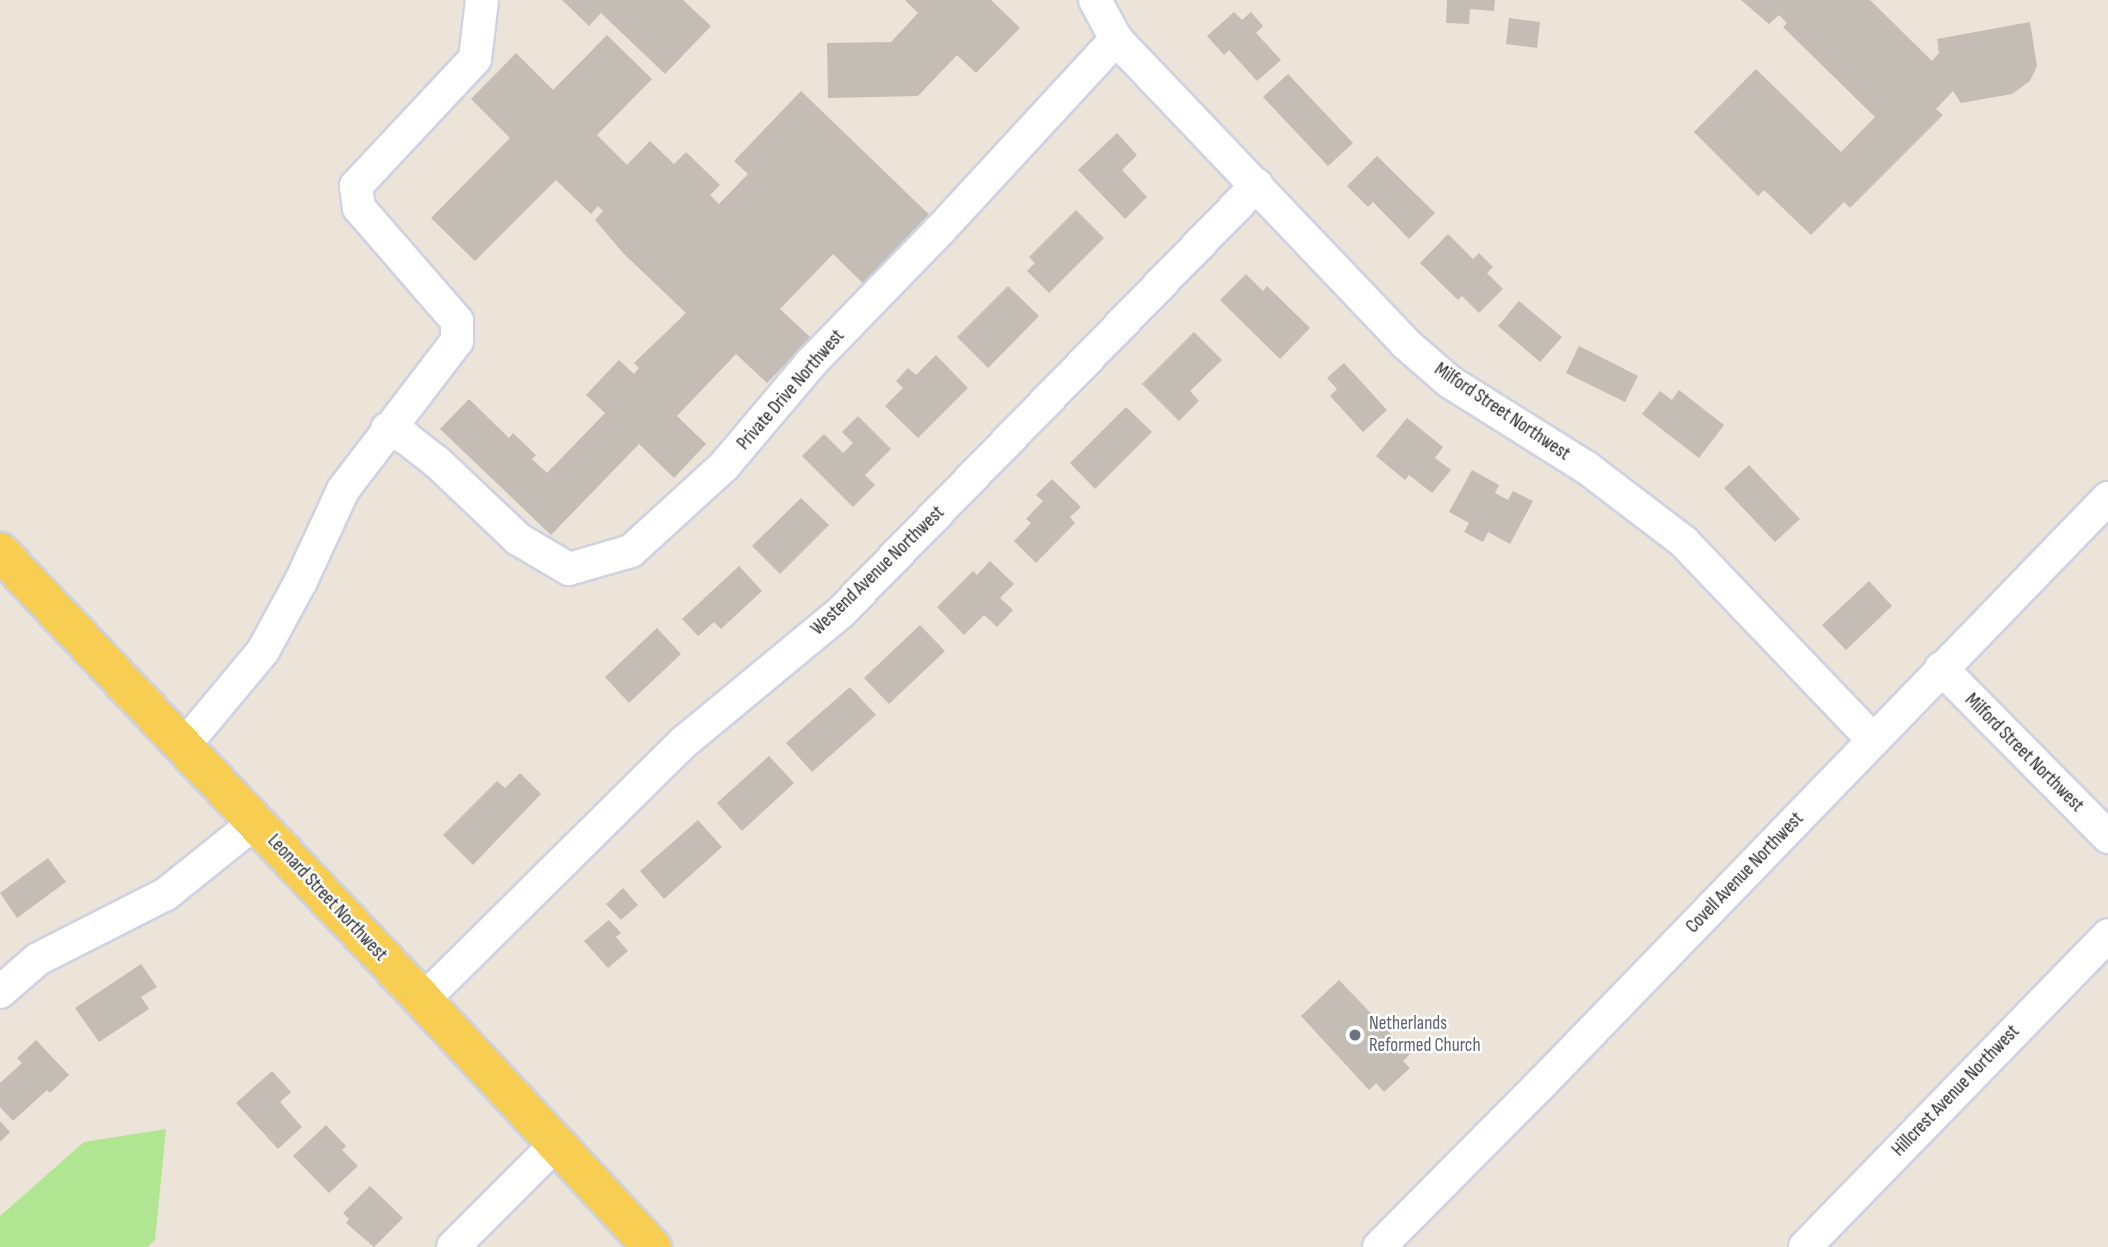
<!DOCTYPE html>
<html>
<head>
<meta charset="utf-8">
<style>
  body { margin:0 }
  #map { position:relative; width:2108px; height:1247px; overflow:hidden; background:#ece3d9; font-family:"Sofia Sans Condensed",sans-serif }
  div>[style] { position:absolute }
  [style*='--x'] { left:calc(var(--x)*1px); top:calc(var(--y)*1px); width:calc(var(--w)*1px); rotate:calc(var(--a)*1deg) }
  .green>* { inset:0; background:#b0e692 }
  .building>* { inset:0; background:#c3bdb6 }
  .roads { filter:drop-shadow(2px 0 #ced2e2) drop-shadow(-2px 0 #ced2e2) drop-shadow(0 2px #ced2e2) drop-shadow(0 -2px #ced2e2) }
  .minor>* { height:32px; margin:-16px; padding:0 16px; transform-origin:16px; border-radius:16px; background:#fff }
  .major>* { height:38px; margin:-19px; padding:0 19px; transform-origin:19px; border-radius:19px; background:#f7cd52 }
  .dots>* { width:19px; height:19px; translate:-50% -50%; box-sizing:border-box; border:4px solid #fff; border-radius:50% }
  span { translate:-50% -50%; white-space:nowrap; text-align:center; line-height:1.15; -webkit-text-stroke:5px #fff; paint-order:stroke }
  .street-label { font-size:19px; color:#282828 }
  .worship-label { font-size:19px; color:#5b616d }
  .left { translate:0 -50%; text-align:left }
</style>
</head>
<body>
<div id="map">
  <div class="green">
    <div style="clip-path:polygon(166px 1129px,155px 1240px,147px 1247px,0 1247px,0 1216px,84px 1142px)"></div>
  </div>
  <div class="building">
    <div style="clip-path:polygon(562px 0,683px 0,711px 26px,665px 74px,601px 13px,589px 26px)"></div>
    <div style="clip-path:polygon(905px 0,991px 0,1020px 28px,976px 73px,957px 55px,918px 96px,828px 98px,827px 43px,891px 42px,918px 13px)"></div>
    <div style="clip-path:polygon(1447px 0,1495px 0,1494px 11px,1470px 9px,1469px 24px,1446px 23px)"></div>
    <div style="clip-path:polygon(1741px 0,1870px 0,1932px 61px,1939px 53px,1937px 39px,2030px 22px,2037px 66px,2030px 81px,2012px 94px,1961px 103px,1953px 91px,1936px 109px,1943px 115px,1850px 208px,1844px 202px,1811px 235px,1764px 190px,1758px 196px,1694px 132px,1756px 69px,1841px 152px,1875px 117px,1783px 27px,1787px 23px,1779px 15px,1769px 24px)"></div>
    <div style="clip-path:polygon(1234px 12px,1242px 20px,1251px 12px,1263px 26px,1256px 33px,1281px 60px,1257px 81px,1229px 50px,1224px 55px,1207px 36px)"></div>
    <div style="clip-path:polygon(1509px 18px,1540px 22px,1537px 48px,1506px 44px)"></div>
    <div style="clip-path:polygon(607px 35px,652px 79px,597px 135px,627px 165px,650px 141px,674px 164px,686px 152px,720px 185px,710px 195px,719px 204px,748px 174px,734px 161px,801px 91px,942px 227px,876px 296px,833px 254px,780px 309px,811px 338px,767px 383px,736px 354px,677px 416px,706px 444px,674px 478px,639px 444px,551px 535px,440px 429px,469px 399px,509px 438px,513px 433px,536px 455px,532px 459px,547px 473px,605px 413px,586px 395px,619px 360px,634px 374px,639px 368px,634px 363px,686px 313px,623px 253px,595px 220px,603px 211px,598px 206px,591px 214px,556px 180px,475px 261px,431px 218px,510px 138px,471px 99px,516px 53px,553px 90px)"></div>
    <div style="clip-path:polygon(1288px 74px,1353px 143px,1328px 166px,1263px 97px)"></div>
    <div style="clip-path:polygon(1117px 133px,1137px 155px,1122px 170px,1147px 197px,1125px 219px,1078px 170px)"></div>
    <div style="clip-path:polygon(1377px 156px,1435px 213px,1409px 239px,1373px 202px,1368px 207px,1347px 186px)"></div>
    <div style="clip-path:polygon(1076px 210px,1104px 238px,1049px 293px,1027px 271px,1035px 263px,1029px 257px)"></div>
    <div style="clip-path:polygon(1448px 234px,1473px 259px,1479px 253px,1493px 267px,1487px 273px,1503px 289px,1479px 313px,1462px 296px,1458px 300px,1420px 263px)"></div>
    <div style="clip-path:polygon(1246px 274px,1263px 291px,1267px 286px,1310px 328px,1280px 359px,1220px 300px)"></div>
    <div style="clip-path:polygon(1008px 286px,1039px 316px,988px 368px,957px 337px)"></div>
    <div style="clip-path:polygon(1519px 301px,1562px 337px,1540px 362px,1498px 326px)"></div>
    <div style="clip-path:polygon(1194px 332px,1222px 360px,1190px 391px,1199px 401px,1179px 421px,1142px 384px)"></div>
    <div style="clip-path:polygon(1579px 346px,1638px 376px,1625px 402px,1566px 373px)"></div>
    <div style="clip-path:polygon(936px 355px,968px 388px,918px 438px,885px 406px,903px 388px,896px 381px,908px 368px,916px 375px)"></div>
    <div style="clip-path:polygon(1344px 363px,1387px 410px,1363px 432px,1330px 396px,1337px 389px,1327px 378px)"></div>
    <div style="clip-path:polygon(1679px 390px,1724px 425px,1699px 458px,1642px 414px,1660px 391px,1672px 400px)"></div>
    <div style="clip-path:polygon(1126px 407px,1152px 432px,1095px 489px,1070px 463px)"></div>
    <div style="clip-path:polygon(858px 416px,891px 449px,865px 475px,875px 485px,853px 507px,802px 456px,824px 434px,843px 453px,853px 443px,842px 432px)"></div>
    <div style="clip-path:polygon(1407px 418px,1443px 447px,1435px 458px,1451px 470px,1432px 493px,1409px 475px,1405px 480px,1376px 456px)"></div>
    <div style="clip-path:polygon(1749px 465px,1800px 519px,1775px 542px,1724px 488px)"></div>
    <div style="clip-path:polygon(1472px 470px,1499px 485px,1495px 493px,1508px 500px,1513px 491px,1533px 501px,1510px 544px,1488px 532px,1483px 542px,1464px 532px,1469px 523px,1449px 512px)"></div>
    <div style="clip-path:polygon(1052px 479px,1081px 507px,1070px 517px,1075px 523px,1036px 563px,1014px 541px,1031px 523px,1026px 519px,1043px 501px,1036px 495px)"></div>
    <div style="clip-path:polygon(801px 498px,829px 525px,780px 574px,752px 546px)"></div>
    <div style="clip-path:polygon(990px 561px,1014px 584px,1000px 598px,1013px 610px,997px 627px,984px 615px,964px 635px,937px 607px,973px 571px,977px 575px)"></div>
    <div style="clip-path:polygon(739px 566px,762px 591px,721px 629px,714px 622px,698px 636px,682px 619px)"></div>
    <div style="clip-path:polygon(1869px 581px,1892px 606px,1846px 650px,1822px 625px)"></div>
    <div style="clip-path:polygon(920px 625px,945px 651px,889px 704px,864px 678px)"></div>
    <div style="clip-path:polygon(657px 628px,681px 654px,629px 703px,605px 677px)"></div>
    <div style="clip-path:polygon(850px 687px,876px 715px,812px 772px,786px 743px)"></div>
    <div style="clip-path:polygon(769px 756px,794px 783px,742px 831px,717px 803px)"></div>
    <div style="clip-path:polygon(520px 773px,541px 794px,473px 865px,443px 835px,497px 781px,505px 788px)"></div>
    <div style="clip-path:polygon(698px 820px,722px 847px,664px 899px,640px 871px)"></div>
    <div style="clip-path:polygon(48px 858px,66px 882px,17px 918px,0 893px)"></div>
    <div style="clip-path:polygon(623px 888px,638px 905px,621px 920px,606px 904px)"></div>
    <div style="clip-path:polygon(609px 920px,621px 933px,616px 937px,628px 951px,608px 968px,584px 941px)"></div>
    <div style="clip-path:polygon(141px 964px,157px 987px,141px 997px,149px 1009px,99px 1042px,75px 1008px)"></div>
    <div style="clip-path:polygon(1339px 980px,1410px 1054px,1403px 1061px,1410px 1068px,1384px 1092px,1376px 1083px,1369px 1090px,1301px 1016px)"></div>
    <div style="clip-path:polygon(36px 1040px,69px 1075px,50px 1093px,47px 1090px,13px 1121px,0 1107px,0 1083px,22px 1063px,17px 1058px)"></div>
    <div style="clip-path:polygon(272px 1071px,291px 1092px,280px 1102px,302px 1127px,278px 1149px,236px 1103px)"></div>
    <div style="clip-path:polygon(0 1121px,10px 1132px,0 1142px)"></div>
    <div style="clip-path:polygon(326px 1125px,346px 1146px,342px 1150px,358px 1166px,329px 1193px,293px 1156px)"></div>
    <div style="clip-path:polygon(370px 1186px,403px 1218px,374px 1247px,346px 1223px,349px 1219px,343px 1213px)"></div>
  </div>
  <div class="roads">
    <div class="minor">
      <div style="--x:1095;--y:0;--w:44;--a:61.7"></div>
      <div style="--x:1116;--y:39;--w:419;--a:46.4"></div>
      <div style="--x:1405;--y:343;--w:60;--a:40.9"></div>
      <div style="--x:1450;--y:382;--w:162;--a:32.1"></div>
      <div style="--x:1587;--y:468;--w:122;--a:37.3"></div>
      <div style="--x:1684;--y:542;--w:274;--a:46.3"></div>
      <div style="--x:387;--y:429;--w:21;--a:25"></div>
      <div style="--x:406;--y:438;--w:39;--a:38"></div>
      <div style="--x:437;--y:462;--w:112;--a:43.5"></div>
      <div style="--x:518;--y:539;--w:59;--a:30.5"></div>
      <div style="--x:569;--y:569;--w:65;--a:-16.2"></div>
      <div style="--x:631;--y:551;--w:126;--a:-42.4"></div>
      <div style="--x:724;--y:466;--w:135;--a:-49.8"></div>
      <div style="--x:811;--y:363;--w:185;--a:-45.9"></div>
      <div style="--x:940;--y:230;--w:260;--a:-47.3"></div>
      <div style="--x:1941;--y:668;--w:238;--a:45.3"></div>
      <div style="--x:183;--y:747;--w:125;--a:-50.2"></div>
      <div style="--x:263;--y:651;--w:80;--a:-61.5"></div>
      <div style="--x:301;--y:581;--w:100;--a:-65.2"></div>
      <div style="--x:343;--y:490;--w:188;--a:-52.6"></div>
      <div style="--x:457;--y:341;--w:20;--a:-90"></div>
      <div style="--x:457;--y:321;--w:150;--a:-130.9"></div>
      <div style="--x:359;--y:208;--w:22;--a:-98"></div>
      <div style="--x:356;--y:186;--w:174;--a:-46.9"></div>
      <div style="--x:475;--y:59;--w:59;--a:-83.2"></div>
      <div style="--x:0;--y:992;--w:50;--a:-41"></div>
      <div style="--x:38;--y:959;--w:144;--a:-26.9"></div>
      <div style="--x:166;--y:894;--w:115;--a:-38.7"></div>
      <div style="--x:423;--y:1000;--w:367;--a:-44.7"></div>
      <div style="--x:684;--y:742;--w:204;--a:-39.6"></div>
      <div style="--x:841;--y:612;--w:596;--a:-45.75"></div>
      <div style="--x:453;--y:1247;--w:146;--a:-45"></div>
      <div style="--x:1379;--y:1247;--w:228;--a:-45.2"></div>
      <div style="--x:1540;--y:1085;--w:817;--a:-45.94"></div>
      <div style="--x:1805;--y:1247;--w:435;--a:-45.8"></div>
    </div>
    <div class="major">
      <div style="--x:0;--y:552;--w:616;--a:46.64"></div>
      <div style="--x:423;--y:1000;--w:337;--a:47.2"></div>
    </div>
  </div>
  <div class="dots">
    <div style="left:1355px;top:1035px;background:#6b7280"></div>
  </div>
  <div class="street-label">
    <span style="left:791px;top:390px;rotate:-49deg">Private Drive Northwest</span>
    <span style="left:1502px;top:412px;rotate:34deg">Milford Street Northwest</span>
    <span style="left:878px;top:571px;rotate:-44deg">Westend Avenue Northwest</span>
    <span style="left:2024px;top:753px;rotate:45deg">Milford Street Northwest</span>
    <span style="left:1745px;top:873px;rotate:-46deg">Covell Avenue Northwest</span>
    <span style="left:327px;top:898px;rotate:47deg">Leonard Street Northwest</span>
    <span style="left:1956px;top:1091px;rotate:-46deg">Hillcrest Avenue Northwest</span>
  </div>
  <div class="worship-label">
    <span class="left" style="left:1369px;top:1035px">Netherlands<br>Reformed Church</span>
  </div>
</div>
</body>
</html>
